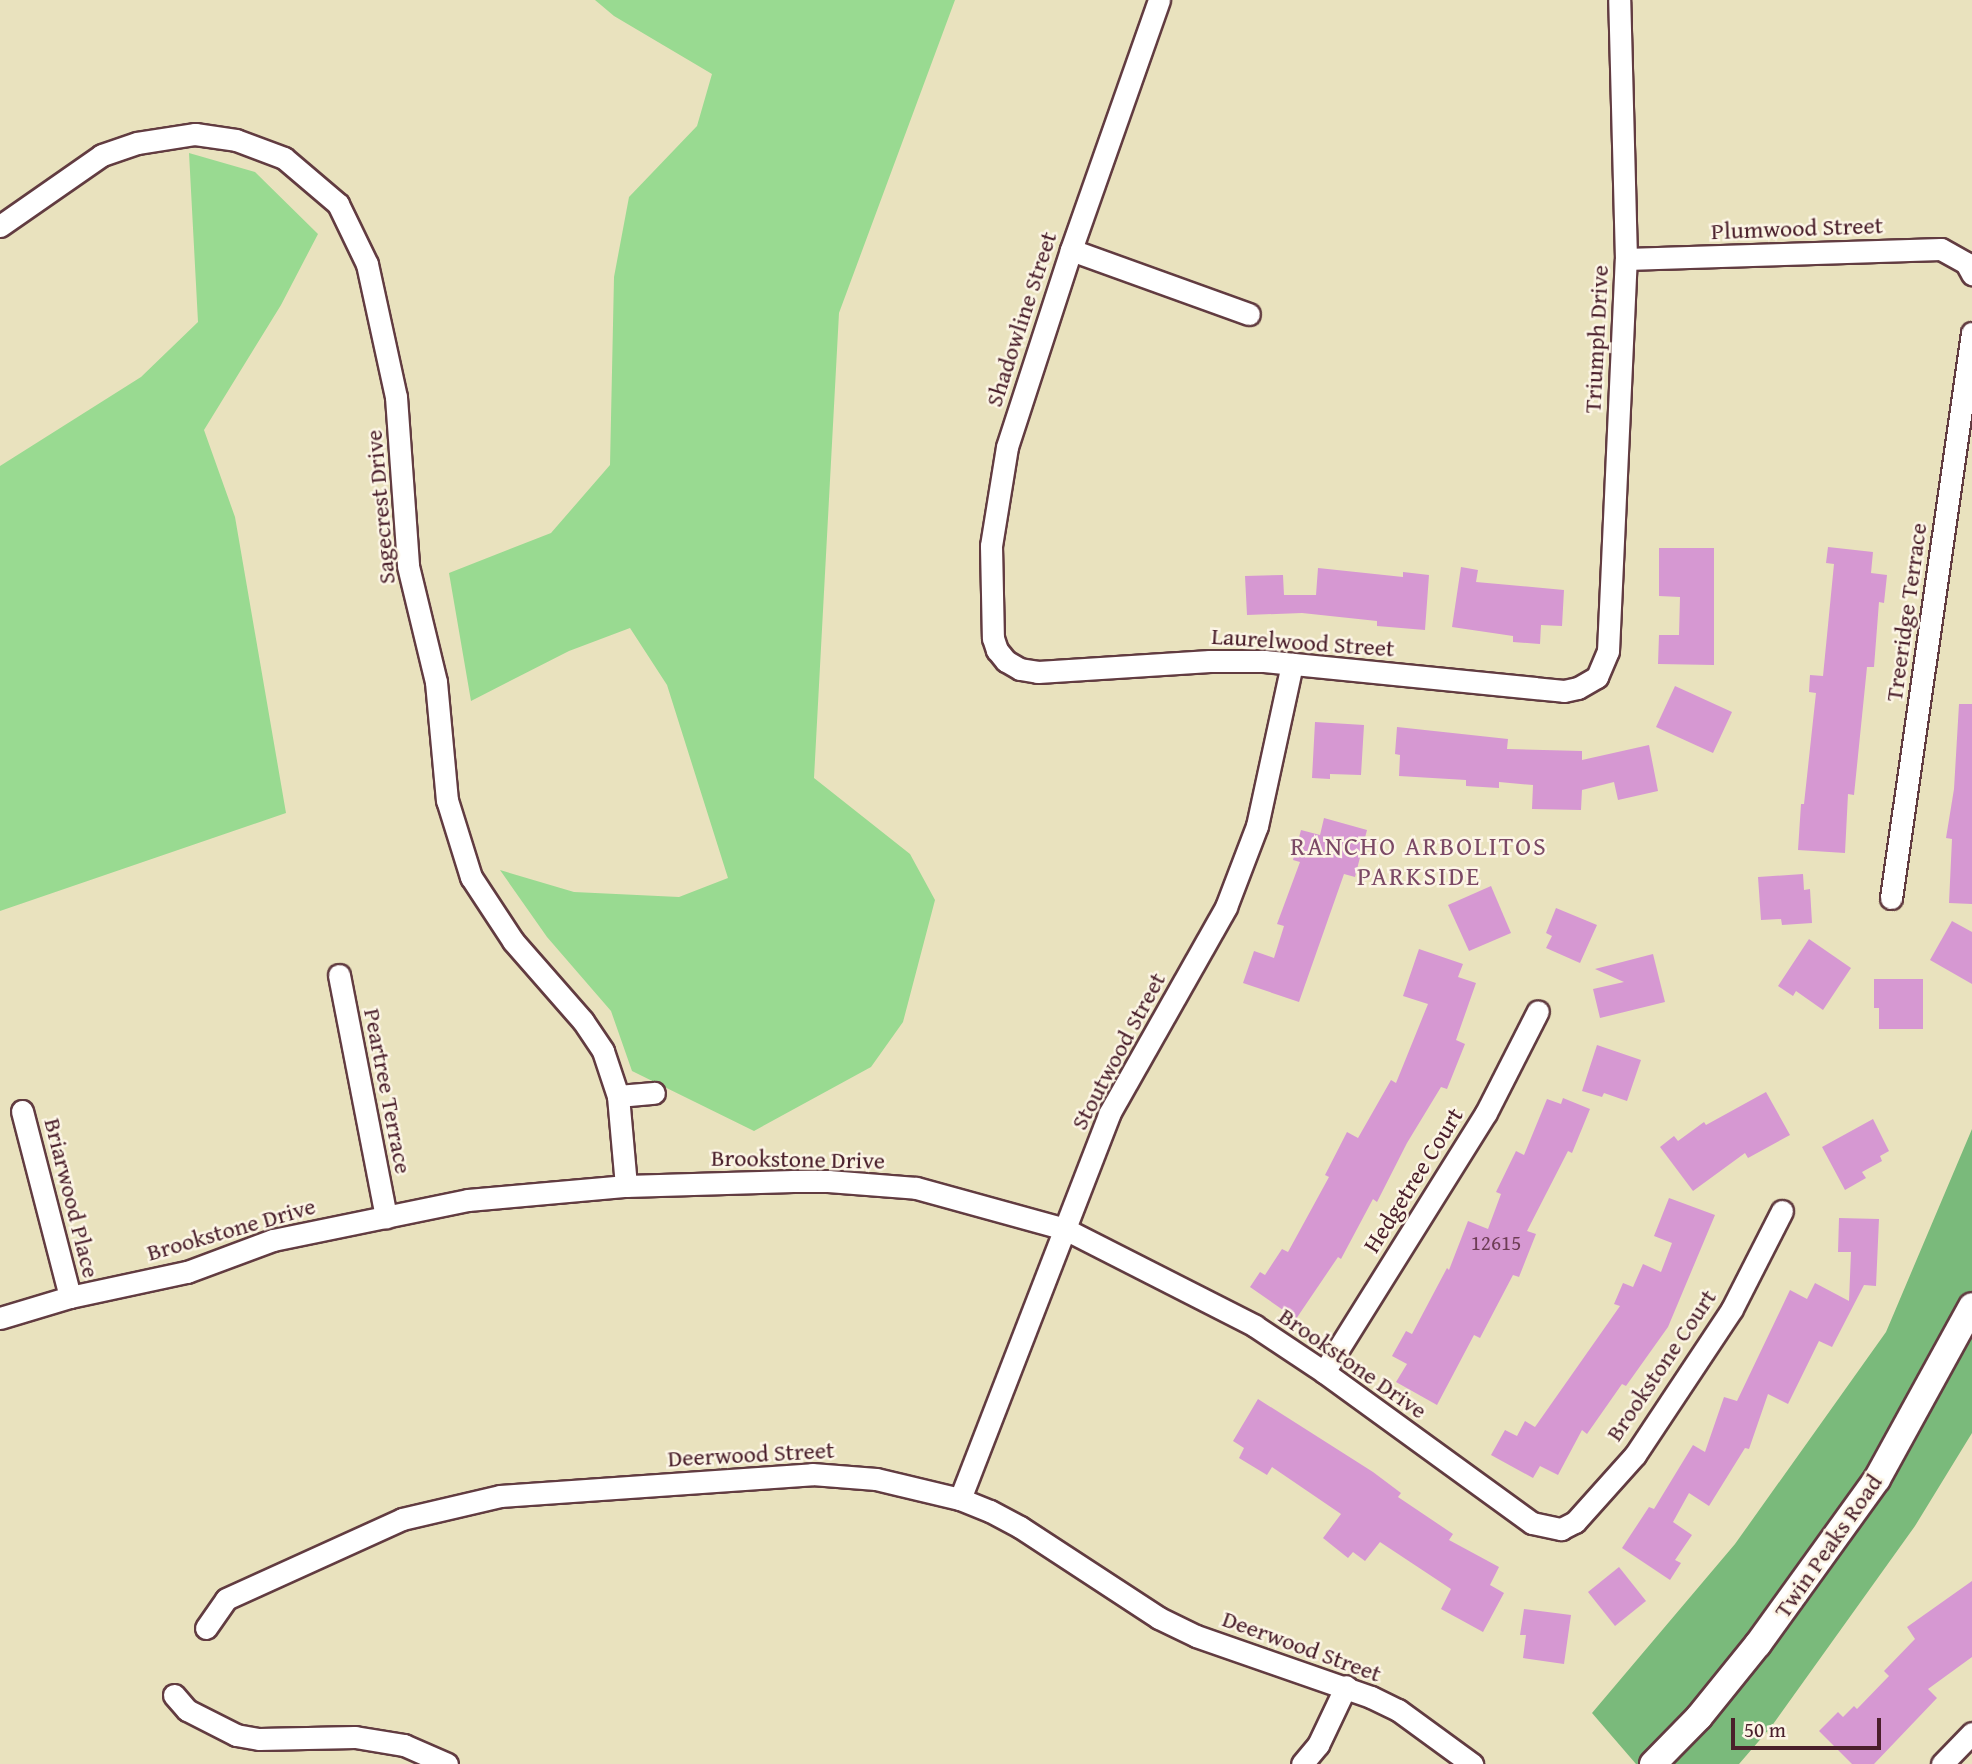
<!DOCTYPE html>
<html>
<head>
<meta charset="utf-8">
<style>
  body { margin:0 }
  #map { position:relative; width:1972px; height:1764px; overflow:hidden; background:#e9e2be; font-family:"Gentium Book Plus",serif }
  div>[style] { position:absolute }
  [style*='--x'] { left:calc(var(--x)*1px); top:calc(var(--y)*1px); width:calc(var(--w)*1px); rotate:calc(var(--a)*1deg) }
  .green>* { inset:0; background:#99da91 }
  .forest>* { inset:0; background:#7aba7b }
  .building>* { inset:0; background:#d698d2 }
  .roads { filter:drop-shadow(2px 0 #623c41) drop-shadow(-2px 0 #623c41) drop-shadow(0 2px #623c41) drop-shadow(0 -2px #623c41) }
  .minor>* { height:21px; margin:-10.5px; padding:0 10.5px; transform-origin:10.5px; border-radius:10.5px; background:#fff }
  .major>* { height:26px; margin:-13px; padding:0 13px; transform-origin:13px; border-radius:13px; background:#fff }
  span { translate:-50% -50%; white-space:nowrap; text-align:center; line-height:1.15; -webkit-text-stroke:5px #fcf5e5; paint-order:stroke }
  .number-label { font-size:21px; color:#6d3d55 }
  .number-label span { -webkit-text-stroke-width:0 }
  .street-label { font-size:24px; color:#4a1f2b }
  .neighbourhood-label { font-size:26px; color:#7b4965; letter-spacing:2px }
  .scale { position:absolute; left:1731px; top:1718px; width:150px; height:32px; box-sizing:border-box; border:4px solid #4a1f2b; border-top:0; padding-left:9px; font-size:21px; line-height:24px; white-space:nowrap; color:#4a1f2b; -webkit-text-stroke:5px #fcf5e5; paint-order:stroke }
</style>
</head>
<body>
<div id="map">
  <div class="green">
    <div style="clip-path:polygon(595px 0,955px 0,839px 313px,814px 778px,910px 854px,935px 900px,903px 1022px,871px 1067px,754px 1131px,632px 1071px,611px 1011px,547px 937px,500px 870px,574px 892px,679px 897px,728px 878px,667px 685px,630px 628px,569px 651px,471px 701px,449px 573px,551px 533px,610px 465px,614px 277px,629px 197px,697px 126px,712px 74px,614px 16px)"></div>
    <div style="clip-path:polygon(189px 153px,255px 172px,318px 234px,281px 305px,204px 430px,235px 517px,286px 813px,0 911px,0 466px,141px 377px,198px 322px)"></div>
  </div>
  <div class="forest">
    <div style="clip-path:polygon(1972px 1129px,1972px 1433px,1915px 1526px,1771px 1727px,1739px 1764px,1636px 1764px,1592px 1713px,1735px 1544px,1886px 1332px)"></div>
  </div>
  <div class="building">
    <div style="clip-path:polygon(1828px 547px,1873px 552px,1871px 573px,1887px 575px,1884px 603px,1879px 602px,1874px 667px,1867px 667px,1854px 795px,1848px 794px,1845px 853px,1798px 850px,1801px 804px,1804px 804px,1816px 693px,1809px 692px,1810px 675px,1823px 676px,1834px 564px,1826px 563px)"></div>
    <div style="clip-path:polygon(1659px 548px,1714px 548px,1714px 665px,1658px 664px,1659px 635px,1679px 635px,1680px 597px,1659px 596px)"></div>
    <div style="clip-path:polygon(1461px 567px,1478px 570px,1476px 582px,1564px 590px,1562px 626px,1541px 625px,1540px 644px,1513px 642px,1513px 636px,1452px 627px)"></div>
    <div style="clip-path:polygon(1318px 568px,1403px 577px,1403px 572px,1429px 575px,1425px 630px,1377px 626px,1377px 621px,1302px 613px,1247px 615px,1245px 576px,1283px 575px,1284px 595px,1316px 595px)"></div>
    <div style="clip-path:polygon(1675px 686px,1732px 712px,1713px 753px,1656px 727px)"></div>
    <div style="clip-path:polygon(1959px 704px,1972px 704px,1972px 904px,1949px 903px,1952px 839px,1946px 838px,1954px 789px)"></div>
    <div style="clip-path:polygon(1315px 722px,1364px 725px,1361px 775px,1330px 774px,1330px 779px,1312px 778px)"></div>
    <div style="clip-path:polygon(1397px 727px,1508px 739px,1507px 749px,1582px 751px,1582px 760px,1649px 745px,1658px 791px,1618px 800px,1614px 782px,1582px 790px,1581px 810px,1532px 809px,1533px 785px,1499px 782px,1499px 788px,1466px 786px,1466px 780px,1399px 776px,1400px 755px,1395px 754px)"></div>
    <div style="clip-path:polygon(1324px 818px,1367px 830px,1355px 877px,1344px 874px,1299px 1002px,1243px 983px,1254px 951px,1274px 958px,1284px 926px,1277px 924px,1300px 862px,1293px 860px,1301px 830px,1320px 835px)"></div>
    <div style="clip-path:polygon(1803px 874px,1804px 890px,1810px 889px,1812px 923px,1782px 925px,1781px 919px,1761px 920px,1758px 877px)"></div>
    <div style="clip-path:polygon(1491px 886px,1511px 933px,1469px 951px,1448px 905px)"></div>
    <div style="clip-path:polygon(1556px 908px,1597px 925px,1580px 963px,1546px 948px,1552px 936px,1546px 933px)"></div>
    <div style="clip-path:polygon(1952px 921px,1972px 932px,1972px 984px,1930px 960px)"></div>
    <div style="clip-path:polygon(1809px 939px,1851px 968px,1823px 1010px,1796px 991px,1793px 996px,1778px 986px)"></div>
    <div style="clip-path:polygon(1419px 949px,1463px 964px,1458px 977px,1476px 983px,1456px 1040px,1465px 1044px,1447px 1089px,1441px 1087px,1407px 1143px,1377px 1202px,1373px 1199px,1341px 1259px,1338px 1257px,1296px 1319px,1250px 1287px,1260px 1272px,1265px 1275px,1282px 1249px,1288px 1252px,1329px 1177px,1325px 1175px,1347px 1132px,1358px 1138px,1391px 1080px,1396px 1083px,1428px 1004px,1403px 996px)"></div>
    <div style="clip-path:polygon(1653px 954px,1665px 1002px,1600px 1018px,1593px 989px,1624px 982px,1595px 969px)"></div>
    <div style="clip-path:polygon(1874px 979px,1923px 979px,1923px 1029px,1879px 1029px,1879px 1008px,1874px 1008px)"></div>
    <div style="clip-path:polygon(1597px 1045px,1641px 1060px,1627px 1101px,1604px 1093px,1602px 1097px,1582px 1091px)"></div>
    <div style="clip-path:polygon(1766px 1092px,1790px 1135px,1748px 1158px,1745px 1153px,1693px 1191px,1660px 1147px,1674px 1136px,1678px 1141px,1704px 1122px,1706px 1125px)"></div>
    <div style="clip-path:polygon(1563px 1098px,1590px 1109px,1572px 1153px,1568px 1151px,1527px 1231px,1536px 1234px,1519px 1277px,1513px 1275px,1480px 1338px,1474px 1335px,1437px 1405px,1396px 1382px,1407px 1364px,1392px 1356px,1406px 1331px,1412px 1334px,1447px 1268px,1449px 1270px,1468px 1221px,1488px 1229px,1501px 1194px,1496px 1192px,1516px 1151px,1524px 1155px,1547px 1099px,1561px 1104px)"></div>
    <div style="clip-path:polygon(1873px 1119px,1889px 1151px,1880px 1156px,1882px 1161px,1862px 1172px,1866px 1178px,1845px 1190px,1822px 1147px)"></div>
    <div style="clip-path:polygon(1669px 1198px,1715px 1215px,1668px 1327px,1626px 1386px,1622px 1384px,1587px 1434px,1582px 1430px,1558px 1475px,1540px 1466px,1533px 1478px,1491px 1455px,1505px 1430px,1517px 1436px,1525px 1421px,1535px 1427px,1620px 1306px,1614px 1304px,1623px 1283px,1633px 1287px,1643px 1264px,1661px 1272px,1672px 1243px,1654px 1236px)"></div>
    <div style="clip-path:polygon(1839px 1218px,1879px 1219px,1876px 1286px,1864px 1285px,1832px 1347px,1819px 1341px,1788px 1404px,1768px 1394px,1749px 1449px,1745px 1448px,1709px 1506px,1689px 1493px,1673px 1522px,1692px 1535px,1675px 1560px,1681px 1563px,1670px 1580px,1622px 1548px,1649px 1507px,1654px 1509px,1693px 1445px,1705px 1452px,1724px 1397px,1737px 1401px,1790px 1290px,1807px 1299px,1815px 1283px,1849px 1301px,1851px 1252px,1838px 1252px)"></div>
    <div style="clip-path:polygon(1258px 1399px,1373px 1472px,1401px 1493px,1398px 1497px,1453px 1534px,1449px 1540px,1499px 1567px,1490px 1585px,1504px 1593px,1483px 1632px,1441px 1609px,1451px 1589px,1380px 1542px,1365px 1561px,1353px 1552px,1348px 1558px,1323px 1538px,1341px 1514px,1272px 1467px,1267px 1475px,1239px 1458px,1244px 1448px,1233px 1441px)"></div>
    <div style="clip-path:polygon(1619px 1567px,1646px 1601px,1615px 1626px,1588px 1592px)"></div>
    <div style="clip-path:polygon(1972px 1581px,1972px 1657px,1928px 1689px,1937px 1698px,1874px 1764px,1852px 1764px,1819px 1731px,1838px 1712px,1843px 1717px,1854px 1706px,1857px 1709px,1889px 1676px,1884px 1671px,1915px 1639px,1907px 1627px)"></div>
    <div style="clip-path:polygon(1524px 1609px,1571px 1615px,1564px 1664px,1523px 1658px,1526px 1635px,1520px 1635px)"></div>
  </div>
  <div class="roads">
    <div class="minor">
      <div style="--x:1159;--y:0;--w:265;--a:109.4"></div>
      <div style="--x:1071;--y:250;--w:207;--a:108"></div>
      <div style="--x:1007;--y:447;--w:100;--a:99.2"></div>
      <div style="--x:991;--y:546;--w:92;--a:88.8"></div>
      <div style="--x:993;--y:638;--w:13;--a:72"></div>
      <div style="--x:997;--y:650;--w:14;--a:51"></div>
      <div style="--x:1006;--y:661;--w:16;--a:30"></div>
      <div style="--x:1020;--y:669;--w:18;--a:9"></div>
      <div style="--x:1038;--y:672;--w:172;--a:-3.7"></div>
      <div style="--x:1210;--y:661;--w:54;--a:0"></div>
      <div style="--x:1264;--y:661;--w:301;--a:5.7"></div>
      <div style="--x:1564;--y:691;--w:14;--a:-12"></div>
      <div style="--x:1578;--y:688;--w:22;--a:-30"></div>
      <div style="--x:1597;--y:677;--w:28;--a:-67"></div>
      <div style="--x:1608;--y:651;--w:392;--a:-87.4"></div>
      <div style="--x:1626;--y:259;--w:259;--a:-91.5"></div>
      <div style="--x:0;--y:226;--w:124;--a:-34.8"></div>
      <div style="--x:102;--y:155;--w:37;--a:-19"></div>
      <div style="--x:137;--y:143;--w:59;--a:-8.8"></div>
      <div style="--x:195;--y:134;--w:41;--a:8.3"></div>
      <div style="--x:236;--y:140;--w:51;--a:20.6"></div>
      <div style="--x:284;--y:158;--w:71;--a:40.4"></div>
      <div style="--x:338;--y:204;--w:67;--a:64.2"></div>
      <div style="--x:367;--y:264;--w:136;--a:77.7"></div>
      <div style="--x:396;--y:397;--w:169;--a:85.9"></div>
      <div style="--x:408;--y:566;--w:119;--a:76.4"></div>
      <div style="--x:436;--y:682;--w:119;--a:84.7"></div>
      <div style="--x:447;--y:800;--w:81;--a:72.7"></div>
      <div style="--x:471;--y:877;--w:77;--a:56.7"></div>
      <div style="--x:513;--y:941;--w:106;--a:48.8"></div>
      <div style="--x:583;--y:1021;--w:36;--a:56"></div>
      <div style="--x:603;--y:1051;--w:47;--a:71.6"></div>
      <div style="--x:618;--y:1096;--w:90;--a:84.9"></div>
      <div style="--x:1071;--y:250;--w:189;--a:19.8"></div>
      <div style="--x:1626;--y:259;--w:315;--a:-1.8"></div>
      <div style="--x:1941;--y:249;--w:29;--a:29"></div>
      <div style="--x:1966;--y:263;--w:13;--a:61"></div>
      <div style="--x:1891;--y:898;--w:571;--a:-81.84"></div>
      <div style="--x:339;--y:975;--w:247;--a:79"></div>
      <div style="--x:618;--y:1096;--w:36;--a:-5"></div>
      <div style="--x:22;--y:1111;--w:192;--a:75.5"></div>
      <div style="--x:0;--y:1318;--w:73;--a:-16.7"></div>
      <div style="--x:70;--y:1297;--w:120;--a:-12.1"></div>
      <div style="--x:187;--y:1272;--w:92;--a:-20.4"></div>
      <div style="--x:273;--y:1240;--w:199;--a:-11.6"></div>
      <div style="--x:468;--y:1200;--w:159;--a:-5.1"></div>
      <div style="--x:626;--y:1186;--w:167;--a:-1.7"></div>
      <div style="--x:793;--y:1181;--w:35;--a:0"></div>
      <div style="--x:828;--y:1181;--w:88;--a:4.5"></div>
      <div style="--x:916;--y:1188;--w:155;--a:15.4"></div>
      <div style="--x:1065;--y:1229;--w:213;--a:27"></div>
      <div style="--x:1255;--y:1326;--w:83;--a:33.7"></div>
      <div style="--x:1324;--y:1372;--w:257;--a:36"></div>
      <div style="--x:1532;--y:1523;--w:30;--a:12"></div>
      <div style="--x:1561;--y:1529;--w:16;--a:-27"></div>
      <div style="--x:1575;--y:1522;--w:90;--a:-48.2"></div>
      <div style="--x:1635;--y:1455;--w:175;--a:-56.4"></div>
      <div style="--x:1732;--y:1309;--w:110;--a:-63"></div>
      <div style="--x:1324;--y:1372;--w:305;--a:-58"></div>
      <div style="--x:1486;--y:1113;--w:114;--a:-63"></div>
      <div style="--x:960;--y:1499;--w:413;--a:-68.8"></div>
      <div style="--x:1109;--y:1114;--w:238;--a:-60.5"></div>
      <div style="--x:1226;--y:907;--w:87;--a:-69.1"></div>
      <div style="--x:1257;--y:826;--w:166;--a:-77.8"></div>
      <div style="--x:206;--y:1628;--w:35;--a:-55"></div>
      <div style="--x:226;--y:1599;--w:193;--a:-24.4"></div>
      <div style="--x:402;--y:1519;--w:101;--a:-13.2"></div>
      <div style="--x:500;--y:1496;--w:313;--a:-4"></div>
      <div style="--x:812;--y:1474;--w:64;--a:4.5"></div>
      <div style="--x:876;--y:1479;--w:86;--a:13.4"></div>
      <div style="--x:960;--y:1499;--w:32;--a:22"></div>
      <div style="--x:990;--y:1511;--w:34;--a:28"></div>
      <div style="--x:1020;--y:1527;--w:166;--a:33.2"></div>
      <div style="--x:1159;--y:1618;--w:41;--a:25.9"></div>
      <div style="--x:1196;--y:1636;--w:185;--a:19.2"></div>
      <div style="--x:1371;--y:1697;--w:30;--a:26"></div>
      <div style="--x:1398;--y:1710;--w:92;--a:36.1"></div>
      <div style="--x:174;--y:1695;--w:20;--a:49"></div>
      <div style="--x:187;--y:1710;--w:55;--a:27"></div>
      <div style="--x:236;--y:1735;--w:23;--a:10"></div>
      <div style="--x:259;--y:1739;--w:96;--a:-1.2"></div>
      <div style="--x:355;--y:1737;--w:50;--a:9.3"></div>
      <div style="--x:404;--y:1745;--w:47;--a:23.8"></div>
      <div style="--x:1302;--y:1764;--w:25;--a:-50"></div>
      <div style="--x:1318;--y:1745;--w:65;--a:-64.6"></div>
      <div style="--x:1942;--y:1764;--w:43;--a:-45.9"></div>
    </div>
    <div class="major">
      <div style="--x:1653;--y:1764;--w:66;--a:-45.6"></div>
      <div style="--x:1699;--y:1717;--w:94;--a:-51.1"></div>
      <div style="--x:1758;--y:1644;--w:203;--a:-54.2"></div>
      <div style="--x:1877;--y:1479;--w:197;--a:-61.2"></div>
    </div>
  </div>
  <div class="number-label">
    <span style="left:1496px;top:1243px">12615</span>
  </div>
  <div class="street-label">
    <span style="left:1797px;top:228px;rotate:-2deg">Plumwood Street</span>
    <span style="left:1021px;top:319px;rotate:-72deg">Shadowline Street</span>
    <span style="left:1596px;top:339px;rotate:-87deg">Triumph Drive</span>
    <span style="left:380px;top:507px;rotate:-95deg">Sagecrest Drive</span>
    <span style="left:1906px;top:612px;rotate:-82deg">Treeridge Terrace</span>
    <span style="left:1303px;top:642px;rotate:4deg">Laurelwood Street</span>
    <span style="left:1118px;top:1051px;rotate:-62deg">Stoutwood Street</span>
    <span style="left:388px;top:1091px;rotate:79deg">Peartree Terrace</span>
    <span style="left:798px;top:1159px;rotate:1deg">Brookstone Drive</span>
    <span style="left:1413px;top:1180px;rotate:-58deg">Hedgetree Court</span>
    <span style="left:72px;top:1198px;rotate:76deg">Briarwood Place</span>
    <span style="left:231px;top:1229px;rotate:-16deg">Brookstone Drive</span>
    <span style="left:1353px;top:1363px;rotate:35deg">Brookstone Drive</span>
    <span style="left:1661px;top:1365px;rotate:-56deg">Brookstone Court</span>
    <span style="left:751px;top:1454px;rotate:-3deg">Deerwood Street</span>
    <span style="left:1828px;top:1546px;rotate:-55deg">Twin Peaks Road</span>
    <span style="left:1302px;top:1646px;rotate:20deg">Deerwood Street</span>
  </div>
  <div class="neighbourhood-label">
    <span style="left:1419px;top:861px">RANCHO ARBOLITOS<br>PARKSIDE</span>
  </div>
  <div class="scale">50 m</div>
</div>
</body>
</html>
